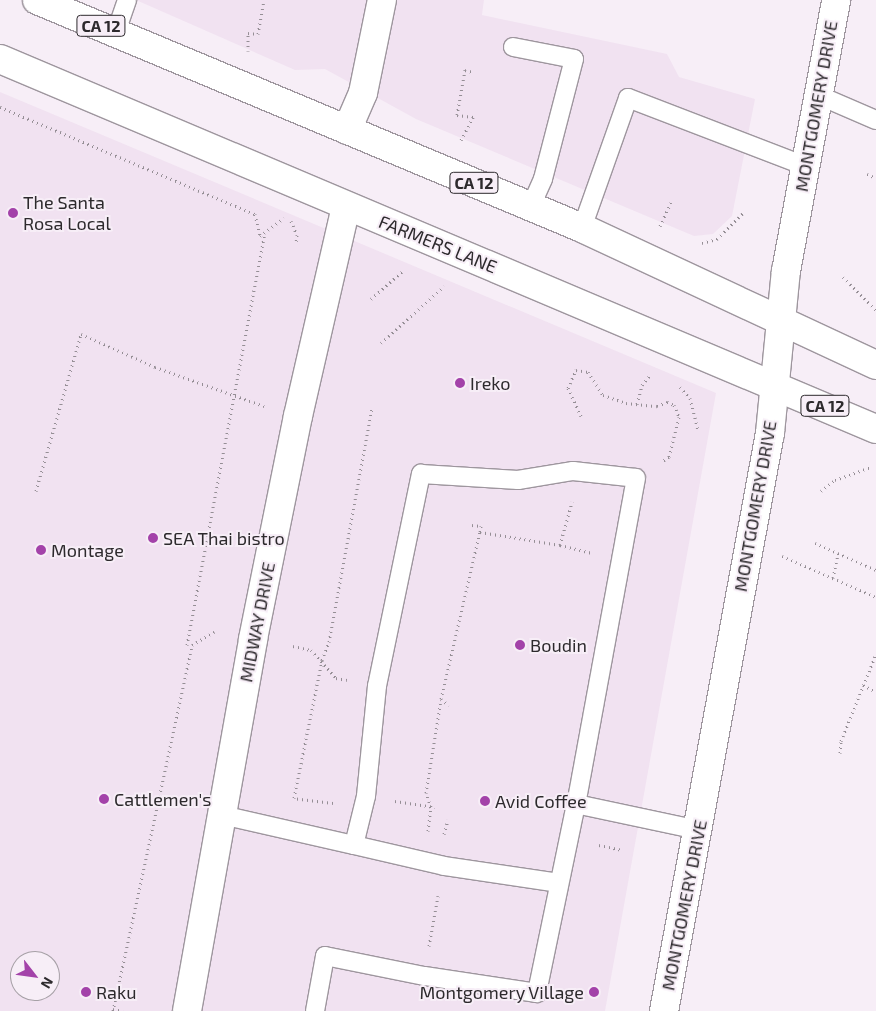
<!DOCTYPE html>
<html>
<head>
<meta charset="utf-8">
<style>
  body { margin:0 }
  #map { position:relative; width:876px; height:1011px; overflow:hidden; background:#f7eef7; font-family:"Exo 2",sans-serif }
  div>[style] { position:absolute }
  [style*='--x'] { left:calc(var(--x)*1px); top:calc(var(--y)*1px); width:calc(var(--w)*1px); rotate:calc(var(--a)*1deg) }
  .built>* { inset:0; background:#f1e2f1 }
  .path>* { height:3px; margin-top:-1.5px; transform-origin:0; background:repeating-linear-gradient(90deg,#958e95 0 1px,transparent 0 5px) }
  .roads { filter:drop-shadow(1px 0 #9e969e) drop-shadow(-1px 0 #9e969e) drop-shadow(0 1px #9e969e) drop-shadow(0 -1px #9e969e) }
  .service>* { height:18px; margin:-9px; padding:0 9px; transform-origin:9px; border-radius:9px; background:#fff }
  .minor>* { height:28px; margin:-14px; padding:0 14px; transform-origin:14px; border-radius:14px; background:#fff }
  .secondary>* { height:28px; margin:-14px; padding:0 14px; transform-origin:14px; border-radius:14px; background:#fff }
  .primary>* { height:28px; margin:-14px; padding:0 14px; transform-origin:14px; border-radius:14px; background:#fff }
  .dots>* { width:14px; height:14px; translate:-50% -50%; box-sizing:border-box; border:2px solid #f7eef7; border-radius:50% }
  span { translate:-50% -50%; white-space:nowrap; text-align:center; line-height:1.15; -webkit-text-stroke:4px #f7eef7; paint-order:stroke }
  .shield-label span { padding:1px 4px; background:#f7eef7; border:1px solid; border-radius:4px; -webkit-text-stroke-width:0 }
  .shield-label { font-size:16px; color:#2d2a2d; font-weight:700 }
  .street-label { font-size:18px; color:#2d2a2d }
  .poi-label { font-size:18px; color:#2d2a2d }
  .left { translate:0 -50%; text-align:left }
  .right { translate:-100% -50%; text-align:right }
  .north { position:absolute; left:10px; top:951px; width:50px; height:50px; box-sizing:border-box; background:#f7eef7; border:1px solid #a6a0a6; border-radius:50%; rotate:120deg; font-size:14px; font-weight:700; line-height:20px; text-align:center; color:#2d2a2d }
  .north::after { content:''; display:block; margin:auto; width:18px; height:22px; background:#a342a9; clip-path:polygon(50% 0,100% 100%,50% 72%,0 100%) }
</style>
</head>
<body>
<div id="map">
  <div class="built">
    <div style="clip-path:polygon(136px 0,484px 0,482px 15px,667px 54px,679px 77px,755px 99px,732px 216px,713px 234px,694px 236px,416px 119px,325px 69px,295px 70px)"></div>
    <div style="clip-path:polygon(evenodd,0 92px,716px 393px,605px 1011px,0 1011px,0 92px,20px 961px,50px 961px,50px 991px,20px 991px,20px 961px)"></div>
  </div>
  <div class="path">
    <div style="--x:248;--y:51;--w:18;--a:-90"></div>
    <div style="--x:248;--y:33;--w:10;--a:6"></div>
    <div style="--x:258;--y:34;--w:35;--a:-80"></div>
    <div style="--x:0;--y:107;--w:277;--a:22.8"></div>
    <div style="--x:255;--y:214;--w:23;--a:77"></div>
    <div style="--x:260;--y:236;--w:30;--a:-37"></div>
    <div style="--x:461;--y:140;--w:26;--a:-62"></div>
    <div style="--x:473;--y:117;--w:16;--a:-173"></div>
    <div style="--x:457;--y:115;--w:46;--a:-79.9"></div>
    <div style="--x:465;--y:70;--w:8;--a:14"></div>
    <div style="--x:867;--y:174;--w:10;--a:24"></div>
    <div style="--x:291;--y:221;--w:15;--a:67"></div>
    <div style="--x:297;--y:235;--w:8;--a:97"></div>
    <div style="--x:660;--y:226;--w:26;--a:-65"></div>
    <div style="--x:702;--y:243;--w:16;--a:-15"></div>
    <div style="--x:717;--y:239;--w:37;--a:-45"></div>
    <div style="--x:843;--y:277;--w:47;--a:45"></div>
    <div style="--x:371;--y:299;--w:44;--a:-41.3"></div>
    <div style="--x:381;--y:343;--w:85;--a:-42.1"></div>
    <div style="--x:680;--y:387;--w:15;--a:48"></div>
    <div style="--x:690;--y:398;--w:32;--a:76"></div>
    <div style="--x:637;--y:404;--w:20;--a:-75"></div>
    <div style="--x:642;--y:385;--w:14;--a:-51"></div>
    <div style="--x:581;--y:416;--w:31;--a:-115"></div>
    <div style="--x:568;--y:388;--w:20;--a:-66"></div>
    <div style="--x:576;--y:370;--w:12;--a:9"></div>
    <div style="--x:588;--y:372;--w:27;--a:57"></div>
    <div style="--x:603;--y:395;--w:24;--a:19"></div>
    <div style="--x:626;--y:403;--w:31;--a:6"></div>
    <div style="--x:657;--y:406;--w:11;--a:-22"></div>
    <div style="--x:667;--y:402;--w:8;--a:23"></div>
    <div style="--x:674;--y:405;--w:13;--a:67"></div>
    <div style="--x:679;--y:417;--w:41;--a:104"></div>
    <div style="--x:669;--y:457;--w:9;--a:148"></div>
    <div style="--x:36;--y:491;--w:163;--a:-74"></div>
    <div style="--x:81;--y:334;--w:81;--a:24"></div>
    <div style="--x:155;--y:367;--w:116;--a:19.7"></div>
    <div style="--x:821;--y:491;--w:18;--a:-38"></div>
    <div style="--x:835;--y:480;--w:37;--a:-20"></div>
    <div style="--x:472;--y:525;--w:9;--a:6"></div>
    <div style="--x:481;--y:526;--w:6;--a:99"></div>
    <div style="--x:815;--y:543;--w:67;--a:23.9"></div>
    <div style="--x:560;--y:545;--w:32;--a:14"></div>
    <div style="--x:782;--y:556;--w:103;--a:23.6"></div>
    <div style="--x:833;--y:578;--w:25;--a:-78"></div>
    <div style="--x:187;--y:645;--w:419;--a:-79.3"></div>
    <div style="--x:293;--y:646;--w:18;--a:13"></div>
    <div style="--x:311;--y:650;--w:38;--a:48"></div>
    <div style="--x:336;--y:678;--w:11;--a:10"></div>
    <div style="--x:863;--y:685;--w:15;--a:28"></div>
    <div style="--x:441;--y:699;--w:10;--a:37"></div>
    <div style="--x:840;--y:753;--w:12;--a:-85"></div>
    <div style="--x:841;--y:741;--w:94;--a:-68.1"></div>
    <div style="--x:395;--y:801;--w:40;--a:8.5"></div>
    <div style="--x:333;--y:803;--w:39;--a:-173"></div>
    <div style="--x:294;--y:798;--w:141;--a:-78.5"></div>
    <div style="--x:322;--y:660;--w:19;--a:-69"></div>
    <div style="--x:329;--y:642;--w:238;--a:-79.6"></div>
    <div style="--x:428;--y:831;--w:24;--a:-83"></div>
    <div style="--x:431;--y:807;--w:15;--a:-110"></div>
    <div style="--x:426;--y:793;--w:95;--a:-80.9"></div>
    <div style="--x:441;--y:699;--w:171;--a:-76.9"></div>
    <div style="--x:480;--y:532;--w:81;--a:9.2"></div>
    <div style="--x:560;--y:545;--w:45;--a:-74.4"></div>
    <div style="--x:444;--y:834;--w:15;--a:-74"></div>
    <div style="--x:599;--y:845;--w:24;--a:12"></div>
    <div style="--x:429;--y:946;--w:51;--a:-79.8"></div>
    <div style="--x:113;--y:1009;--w:10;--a:11"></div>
    <div style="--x:113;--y:1011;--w:374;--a:-77.8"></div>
    <div style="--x:192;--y:645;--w:26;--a:-31"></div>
  </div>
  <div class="roads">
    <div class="service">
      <div style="--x:116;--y:32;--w:34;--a:-71"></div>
      <div style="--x:513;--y:47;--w:62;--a:11.1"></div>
      <div style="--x:574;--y:59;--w:124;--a:104.5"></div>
      <div style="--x:543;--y:179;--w:30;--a:114"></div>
      <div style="--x:818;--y:95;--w:63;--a:23.3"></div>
      <div style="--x:582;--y:228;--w:138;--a:-70.5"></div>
      <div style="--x:628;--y:98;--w:190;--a:21"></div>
      <div style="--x:576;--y:804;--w:125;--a:12"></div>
      <div style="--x:222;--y:815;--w:135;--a:12.8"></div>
      <div style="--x:354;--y:845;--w:50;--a:-76.2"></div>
      <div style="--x:366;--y:796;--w:111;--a:-84.3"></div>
      <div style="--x:377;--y:686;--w:217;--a:-78.3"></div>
      <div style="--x:421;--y:474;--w:97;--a:3.5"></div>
      <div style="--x:518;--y:480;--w:56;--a:-9.3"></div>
      <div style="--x:573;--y:471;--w:63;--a:6.3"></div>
      <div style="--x:636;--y:478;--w:331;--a:100.4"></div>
      <div style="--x:576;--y:804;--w:193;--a:101.7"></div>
      <div style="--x:537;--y:993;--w:114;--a:-171.4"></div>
      <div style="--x:424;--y:976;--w:101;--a:-168.6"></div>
      <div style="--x:325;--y:956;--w:56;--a:100.3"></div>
      <div style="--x:354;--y:845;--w:92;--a:13.1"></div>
      <div style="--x:444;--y:866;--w:116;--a:8.4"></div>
    </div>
    <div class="minor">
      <div style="--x:347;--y:130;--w:40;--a:-66.6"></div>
      <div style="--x:363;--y:93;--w:95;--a:-78.5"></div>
      <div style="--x:187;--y:1011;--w:378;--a:-79.9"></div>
      <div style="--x:253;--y:639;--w:227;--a:-78.6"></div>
      <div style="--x:298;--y:416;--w:215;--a:-77.1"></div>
    </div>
    <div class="secondary">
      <div style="--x:664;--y:1011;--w:588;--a:-79.61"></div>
      <div style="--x:770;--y:433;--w:163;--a:-84.4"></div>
      <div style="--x:786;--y:271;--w:276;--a:-79.5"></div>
    </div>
    <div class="primary">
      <div style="--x:37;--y:0;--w:591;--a:22.7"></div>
      <div style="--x:582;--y:228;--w:324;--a:25"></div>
      <div style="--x:0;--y:59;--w:951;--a:22.9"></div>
    </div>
  </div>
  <div class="dots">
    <div style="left:13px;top:213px;background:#a342a9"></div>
    <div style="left:460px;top:383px;background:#a342a9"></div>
    <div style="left:153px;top:538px;background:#a342a9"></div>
    <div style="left:41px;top:550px;background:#a342a9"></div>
    <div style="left:520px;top:645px;background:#a342a9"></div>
    <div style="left:104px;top:799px;background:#a342a9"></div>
    <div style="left:485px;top:801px;background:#a342a9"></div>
    <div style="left:86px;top:992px;background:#a342a9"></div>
    <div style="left:594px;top:992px;background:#a342a9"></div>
  </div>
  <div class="shield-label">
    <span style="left:101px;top:26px">CA 12</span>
    <span style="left:474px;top:183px">CA 12</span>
    <span style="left:825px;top:406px">CA 12</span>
  </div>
  <div class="street-label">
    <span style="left:816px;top:106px;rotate:-80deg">MONTGOMERY DRIVE</span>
    <span style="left:438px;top:244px;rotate:22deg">FARMERS LANE</span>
    <span style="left:755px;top:506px;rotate:-80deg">MONTGOMERY DRIVE</span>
    <span style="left:257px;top:622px;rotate:-79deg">MIDWAY DRIVE</span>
    <span style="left:684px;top:905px;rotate:-79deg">MONTGOMERY DRIVE</span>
  </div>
  <div class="poi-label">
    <span class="left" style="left:23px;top:213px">The Santa<br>Rosa Local</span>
    <span class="left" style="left:470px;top:383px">Ireko</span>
    <span class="left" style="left:163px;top:538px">SEA Thai bistro</span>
    <span class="left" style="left:51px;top:550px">Montage</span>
    <span class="left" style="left:530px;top:645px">Boudin</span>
    <span class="left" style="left:114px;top:799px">Cattlemen's</span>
    <span class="left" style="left:495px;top:801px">Avid Coffee</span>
    <span class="left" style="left:96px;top:992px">Raku</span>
    <span class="right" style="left:584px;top:992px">Montgomery Village</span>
  </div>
  <div class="north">N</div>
</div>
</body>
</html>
